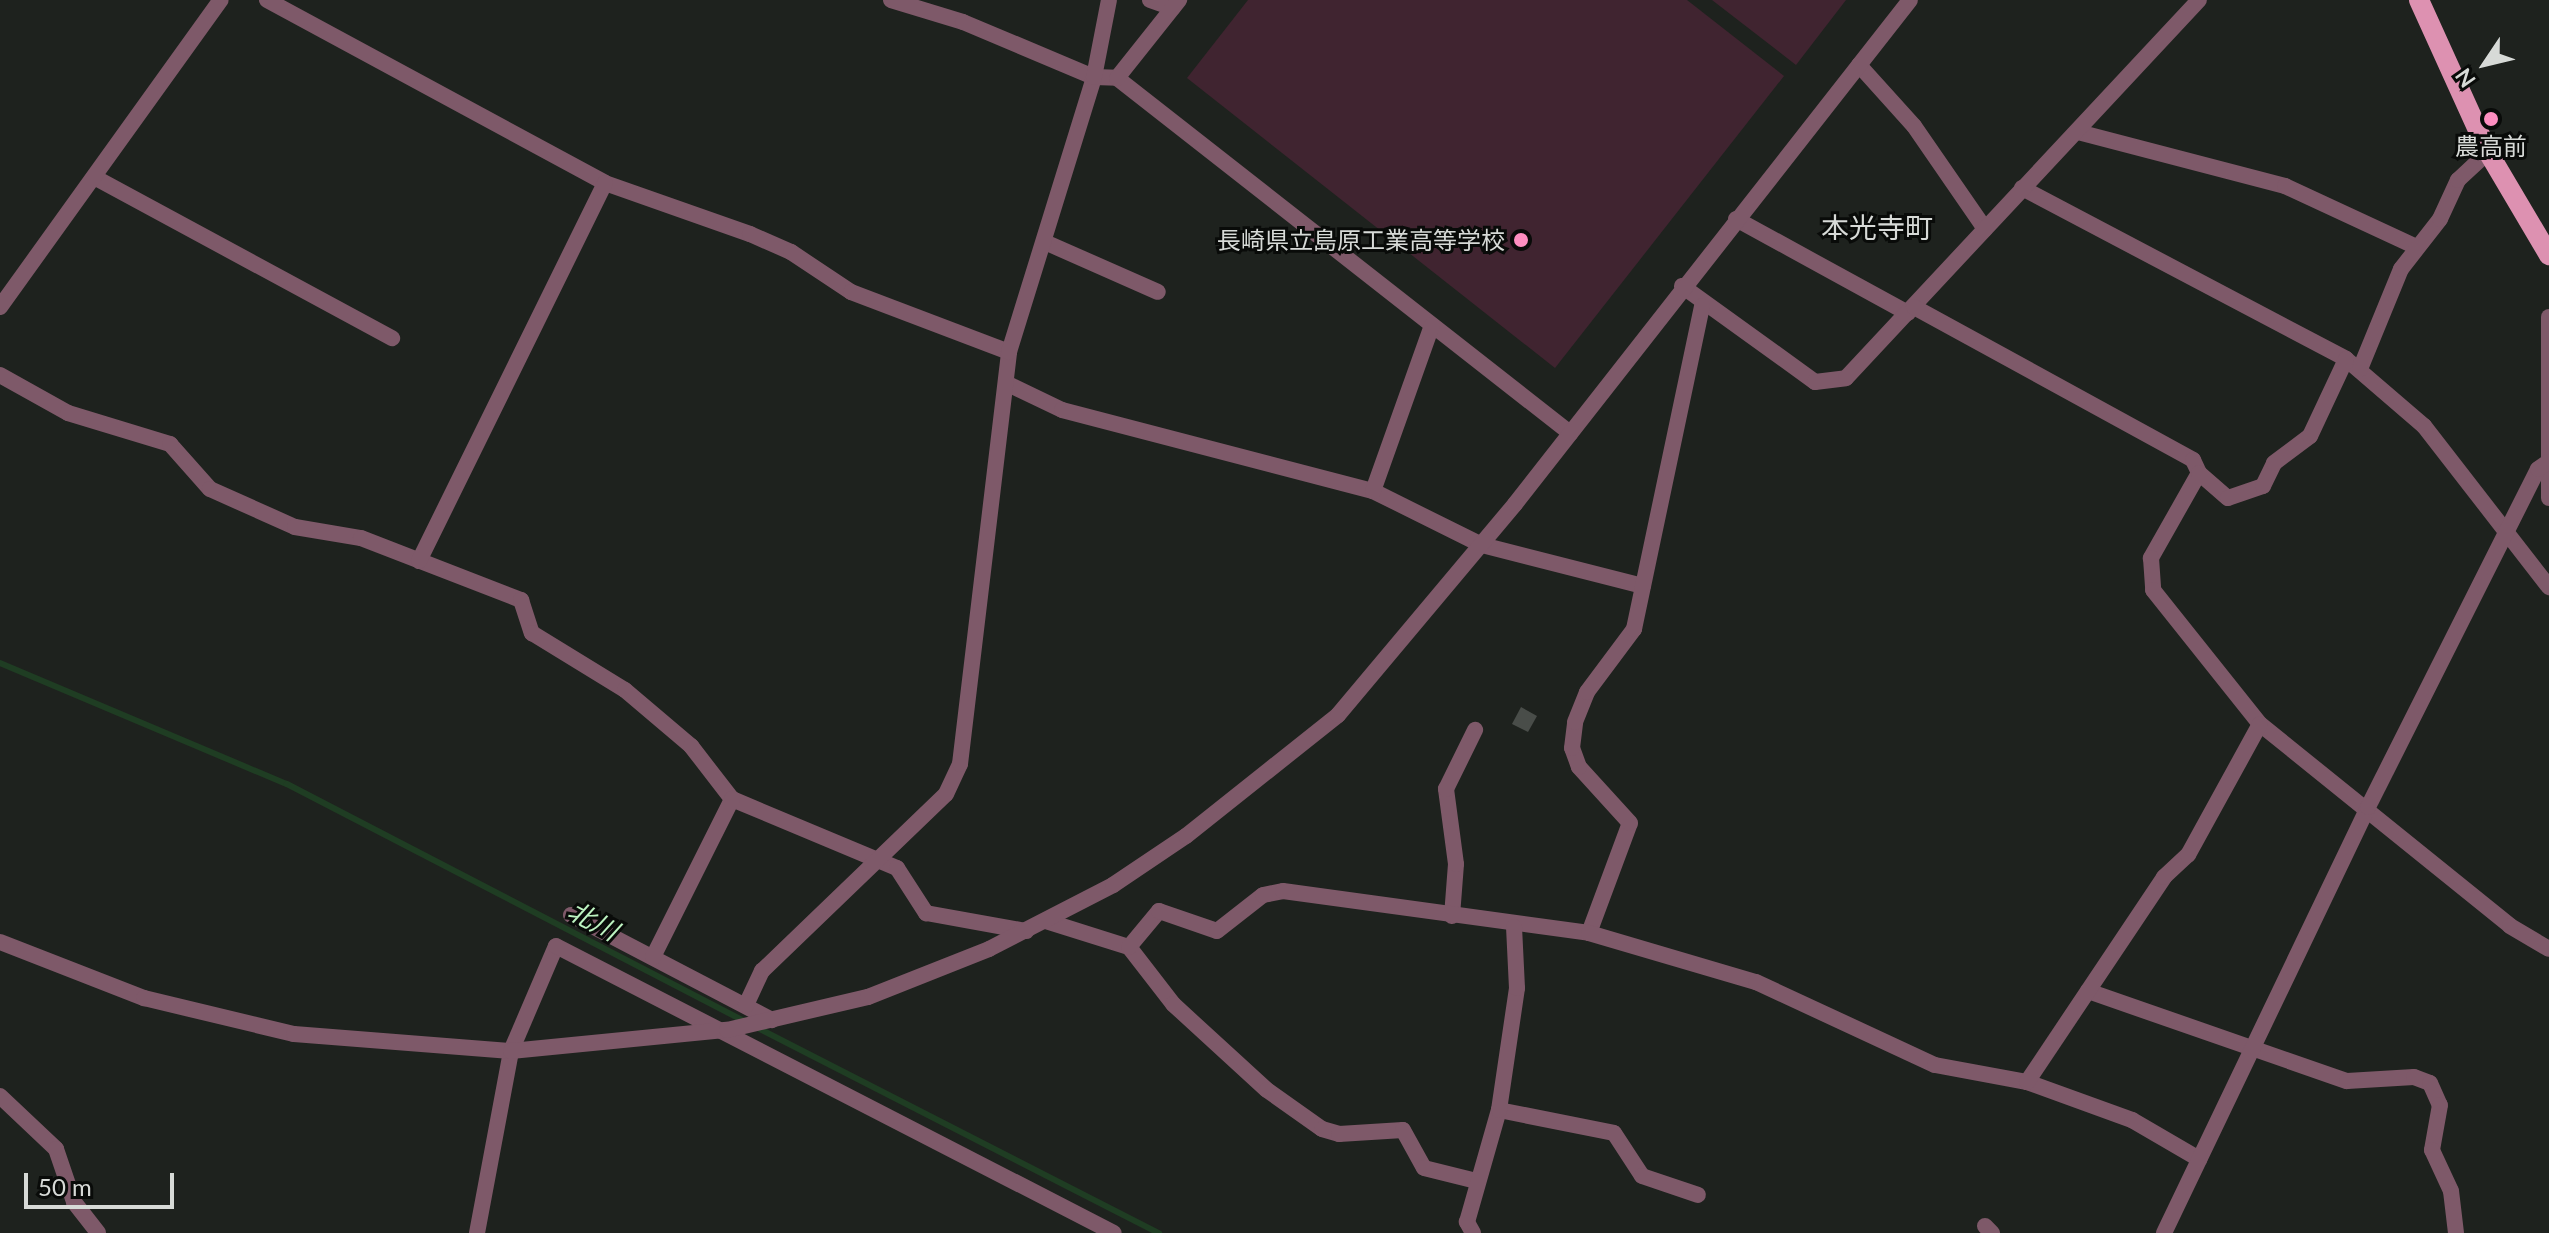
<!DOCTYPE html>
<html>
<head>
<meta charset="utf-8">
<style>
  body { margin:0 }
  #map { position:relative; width:2549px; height:1233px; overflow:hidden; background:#1e221e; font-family:Lato,"Noto Sans JP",sans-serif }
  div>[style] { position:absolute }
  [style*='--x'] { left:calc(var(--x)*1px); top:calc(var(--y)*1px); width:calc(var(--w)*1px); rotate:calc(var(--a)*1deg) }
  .green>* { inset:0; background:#402430 }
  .stream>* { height:6px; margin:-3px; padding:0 3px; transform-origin:3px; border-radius:3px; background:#1f3d23 }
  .building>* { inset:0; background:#494d49 }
  .minor>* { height:16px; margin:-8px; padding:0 8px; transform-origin:8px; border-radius:8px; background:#7e5969 }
  .tertiary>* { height:16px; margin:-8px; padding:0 8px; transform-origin:8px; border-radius:8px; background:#7e5969 }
  .primary>* { height:20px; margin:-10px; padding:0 10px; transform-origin:10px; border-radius:10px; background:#dd91b1 }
  .dots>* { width:22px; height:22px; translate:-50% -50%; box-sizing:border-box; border:4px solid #090b09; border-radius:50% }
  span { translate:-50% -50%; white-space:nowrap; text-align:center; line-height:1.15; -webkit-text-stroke:6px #090b09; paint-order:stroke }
  .poi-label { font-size:24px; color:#d7dad7 }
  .right { translate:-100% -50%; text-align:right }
  .water-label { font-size:26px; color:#bdf3c1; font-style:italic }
  .quarter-label { font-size:28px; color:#d7dad7 }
  .north { position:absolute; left:2445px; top:24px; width:80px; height:80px; -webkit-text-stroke:6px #090b09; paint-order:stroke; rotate:235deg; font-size:22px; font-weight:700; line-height:32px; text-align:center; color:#d7dad7 }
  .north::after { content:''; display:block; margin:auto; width:28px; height:36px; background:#d7dad7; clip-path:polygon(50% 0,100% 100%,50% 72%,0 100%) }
  .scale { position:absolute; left:24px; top:1173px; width:150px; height:36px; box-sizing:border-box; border:4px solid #d7dad7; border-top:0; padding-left:10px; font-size:24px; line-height:28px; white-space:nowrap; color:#d7dad7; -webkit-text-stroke:6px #090b09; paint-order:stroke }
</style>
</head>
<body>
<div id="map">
  <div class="green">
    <div style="clip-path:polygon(1248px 0,1687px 0,1784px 76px,1555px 368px,1187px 78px)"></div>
    <div style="clip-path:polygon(1712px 0,1846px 0,1796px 65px)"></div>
  </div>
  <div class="stream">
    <div style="--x:0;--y:663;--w:311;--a:22.9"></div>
    <div style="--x:287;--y:784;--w:517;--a:27.41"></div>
    <div style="--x:756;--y:1027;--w:453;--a:27.1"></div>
  </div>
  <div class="building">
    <div style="clip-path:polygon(1521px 707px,1537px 716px,1528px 732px,1512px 724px)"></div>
  </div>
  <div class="minor">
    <div style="--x:267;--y:0;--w:384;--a:28.4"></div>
    <div style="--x:605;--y:183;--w:154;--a:19.4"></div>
    <div style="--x:750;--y:234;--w:45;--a:23.7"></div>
    <div style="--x:791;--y:252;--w:72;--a:33.7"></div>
    <div style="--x:851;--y:292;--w:169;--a:20.8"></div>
    <div style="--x:891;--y:0;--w:75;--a:17"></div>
    <div style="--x:963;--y:22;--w:142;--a:22.8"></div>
    <div style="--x:1094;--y:77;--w:23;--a:2"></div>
    <div style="--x:1117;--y:78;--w:576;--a:38.08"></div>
    <div style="--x:1150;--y:0;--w:24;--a:19"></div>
    <div style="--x:1859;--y:65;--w:82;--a:48"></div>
    <div style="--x:1914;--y:126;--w:125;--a:55.4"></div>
    <div style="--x:1117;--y:78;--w:100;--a:-51.5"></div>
    <div style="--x:2078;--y:132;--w:214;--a:14.6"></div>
    <div style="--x:2285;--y:186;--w:142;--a:24.9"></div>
    <div style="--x:94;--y:177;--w:339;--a:28.4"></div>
    <div style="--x:2022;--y:188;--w:366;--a:27.8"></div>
    <div style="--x:2346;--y:359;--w:103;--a:40.7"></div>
    <div style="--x:2424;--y:426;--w:204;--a:52.2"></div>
    <div style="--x:1736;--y:219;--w:196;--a:28.7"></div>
    <div style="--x:1047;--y:243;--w:121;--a:23.8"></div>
    <div style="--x:1682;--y:286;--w:164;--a:35.8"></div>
    <div style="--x:1815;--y:382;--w:31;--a:-7"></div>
    <div style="--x:1846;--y:378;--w:517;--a:-46.96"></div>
    <div style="--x:1914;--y:307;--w:318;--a:28.7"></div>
    <div style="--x:2193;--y:460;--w:14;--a:65"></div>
    <div style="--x:2199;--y:473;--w:98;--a:119.5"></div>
    <div style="--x:2151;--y:558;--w:32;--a:86"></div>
    <div style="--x:2153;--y:590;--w:171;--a:51.4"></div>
    <div style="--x:2260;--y:724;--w:321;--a:38.9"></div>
    <div style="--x:2510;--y:926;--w:45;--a:30.5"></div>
    <div style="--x:2549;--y:317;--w:181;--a:90"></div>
    <div style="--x:2360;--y:369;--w:108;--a:-67.7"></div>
    <div style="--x:2401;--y:269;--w:63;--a:-52"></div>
    <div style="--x:2440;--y:219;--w:43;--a:-65.2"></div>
    <div style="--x:2458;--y:180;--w:41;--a:-43"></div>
    <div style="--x:0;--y:375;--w:78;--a:29.2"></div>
    <div style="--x:68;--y:413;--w:107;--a:16.9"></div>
    <div style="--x:170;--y:444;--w:60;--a:48.4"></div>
    <div style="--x:210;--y:489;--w:93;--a:24.1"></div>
    <div style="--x:295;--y:527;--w:67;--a:9.5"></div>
    <div style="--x:361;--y:538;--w:172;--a:21.2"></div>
    <div style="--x:521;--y:600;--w:35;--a:72"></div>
    <div style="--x:532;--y:633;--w:109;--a:31.5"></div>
    <div style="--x:625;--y:690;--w:87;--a:40.3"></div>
    <div style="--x:691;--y:746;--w:67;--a:52.3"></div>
    <div style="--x:732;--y:799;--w:179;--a:22.7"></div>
    <div style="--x:897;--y:868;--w:54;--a:57.2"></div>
    <div style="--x:926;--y:913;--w:102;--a:10.2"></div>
    <div style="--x:1006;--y:383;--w:62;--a:25.7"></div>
    <div style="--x:1062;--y:410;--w:321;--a:14.6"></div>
    <div style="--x:1373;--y:491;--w:122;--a:26.4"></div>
    <div style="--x:1482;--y:545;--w:166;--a:14.3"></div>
    <div style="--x:2199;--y:473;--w:38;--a:41"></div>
    <div style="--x:2228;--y:498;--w:37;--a:-19"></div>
    <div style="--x:2263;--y:486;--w:25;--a:-64"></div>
    <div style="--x:2274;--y:463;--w:45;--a:-36.9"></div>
    <div style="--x:2310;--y:436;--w:85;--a:-64.9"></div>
    <div style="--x:1373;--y:491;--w:176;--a:-70.4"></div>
    <div style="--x:419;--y:561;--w:421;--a:-63.8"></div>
    <div style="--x:571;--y:915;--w:227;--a:27.6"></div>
    <div style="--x:1452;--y:916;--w:52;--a:-85.6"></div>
    <div style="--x:1456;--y:864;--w:76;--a:-97.6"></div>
    <div style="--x:1446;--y:789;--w:66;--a:-63.8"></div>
    <div style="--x:1046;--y:921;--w:87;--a:17.4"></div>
    <div style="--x:1129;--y:947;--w:72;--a:52.3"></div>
    <div style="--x:1173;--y:1004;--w:127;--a:42.5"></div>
    <div style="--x:1267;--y:1090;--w:67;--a:35.3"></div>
    <div style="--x:1322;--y:1129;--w:18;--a:16"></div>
    <div style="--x:1339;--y:1134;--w:64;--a:-3.6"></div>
    <div style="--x:1403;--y:1130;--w:43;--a:61.1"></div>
    <div style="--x:1424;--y:1168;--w:54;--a:14"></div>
    <div style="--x:1589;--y:933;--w:117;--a:-69.6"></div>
    <div style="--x:1630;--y:823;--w:76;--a:-132.3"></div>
    <div style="--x:1579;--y:767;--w:20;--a:-110"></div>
    <div style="--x:1572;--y:748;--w:26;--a:-83"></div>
    <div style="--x:1575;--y:722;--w:32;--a:-68"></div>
    <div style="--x:1587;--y:692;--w:79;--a:-53.3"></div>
    <div style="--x:1634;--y:629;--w:330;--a:-78.1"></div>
    <div style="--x:1129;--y:947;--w:47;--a:-50.2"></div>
    <div style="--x:1159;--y:911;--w:61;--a:19"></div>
    <div style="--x:1217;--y:931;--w:58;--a:-38"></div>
    <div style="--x:1263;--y:895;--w:20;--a:-11"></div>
    <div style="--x:1283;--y:891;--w:309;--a:7.8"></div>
    <div style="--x:1589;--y:933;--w:174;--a:16.4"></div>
    <div style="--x:1756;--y:982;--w:197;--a:24.9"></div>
    <div style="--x:1935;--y:1065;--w:94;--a:10.5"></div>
    <div style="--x:2027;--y:1082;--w:112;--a:19.9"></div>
    <div style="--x:2132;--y:1120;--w:78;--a:30.2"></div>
    <div style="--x:653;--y:957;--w:177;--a:-63.4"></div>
    <div style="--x:2088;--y:991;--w:274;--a:19.2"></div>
    <div style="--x:2347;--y:1081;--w:67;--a:-3.4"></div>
    <div style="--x:2414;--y:1077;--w:17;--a:21"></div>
    <div style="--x:2430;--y:1083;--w:24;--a:66"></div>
    <div style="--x:2440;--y:1105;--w:46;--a:100.1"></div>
    <div style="--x:2432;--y:1150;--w:45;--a:65.1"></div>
    <div style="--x:2451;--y:1191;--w:42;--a:83.2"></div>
    <div style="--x:746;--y:1005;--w:38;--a:-65"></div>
    <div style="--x:762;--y:971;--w:255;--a:-43.9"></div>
    <div style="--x:946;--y:794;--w:33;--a:-65"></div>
    <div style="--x:960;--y:764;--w:415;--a:-83.2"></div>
    <div style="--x:1009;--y:352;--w:288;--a:-72.8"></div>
    <div style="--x:1094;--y:77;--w:78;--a:-79"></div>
    <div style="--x:2027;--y:1082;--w:247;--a:-56.2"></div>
    <div style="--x:2164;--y:877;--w:33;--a:-43"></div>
    <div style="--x:2188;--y:855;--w:149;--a:-61.2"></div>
    <div style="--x:0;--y:1096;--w:77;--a:43.4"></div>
    <div style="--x:56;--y:1149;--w:56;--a:71.2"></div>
    <div style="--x:74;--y:1202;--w:39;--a:52"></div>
    <div style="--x:1499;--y:1110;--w:117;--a:11.3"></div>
    <div style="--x:1614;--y:1133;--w:51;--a:56.9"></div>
    <div style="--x:1642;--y:1176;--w:59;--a:18.7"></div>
    <div style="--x:1985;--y:1226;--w:10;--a:45"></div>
    <div style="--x:477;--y:1233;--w:185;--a:-79.4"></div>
    <div style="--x:511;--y:1051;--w:114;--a:-66.8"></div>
    <div style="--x:556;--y:946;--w:627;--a:27.22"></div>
    <div style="--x:1473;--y:1233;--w:13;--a:-119"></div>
    <div style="--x:1467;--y:1222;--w:116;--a:-74.1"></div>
    <div style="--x:1499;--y:1110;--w:123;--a:-81.6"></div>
    <div style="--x:1517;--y:988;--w:61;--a:-92.8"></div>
    <div style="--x:2164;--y:1233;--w:472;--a:-64.4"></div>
    <div style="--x:2368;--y:807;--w:378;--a:-63.3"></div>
    <div style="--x:2538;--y:469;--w:12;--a:-35"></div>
  </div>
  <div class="tertiary">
    <div style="--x:0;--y:307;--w:378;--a:-54.3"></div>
    <div style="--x:0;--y:942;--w:155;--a:21.3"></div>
    <div style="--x:144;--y:998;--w:154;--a:13.5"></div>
    <div style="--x:294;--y:1034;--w:218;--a:4.5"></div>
    <div style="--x:511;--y:1051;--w:217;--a:-5.6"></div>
    <div style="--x:727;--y:1030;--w:145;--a:-13.2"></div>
    <div style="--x:868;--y:997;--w:130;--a:-21.6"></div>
    <div style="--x:989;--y:949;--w:140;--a:-27.3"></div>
    <div style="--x:1113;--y:885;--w:88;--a:-33.9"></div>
    <div style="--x:1186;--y:836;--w:194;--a:-38.5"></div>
    <div style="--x:1338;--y:715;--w:275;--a:-50"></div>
    <div style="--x:1515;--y:504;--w:640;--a:-51.91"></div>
  </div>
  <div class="primary">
    <div style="--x:2419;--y:0;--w:167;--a:65.6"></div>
    <div style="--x:2488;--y:152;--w:120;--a:59.4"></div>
  </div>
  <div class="dots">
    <div style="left:2491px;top:119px;background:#fd8ec0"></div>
    <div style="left:1521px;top:240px;background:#fd8ec0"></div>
  </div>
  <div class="poi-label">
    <span style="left:2491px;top:146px">農高前</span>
    <span class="right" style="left:1505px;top:240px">長崎県立島原工業高等学校</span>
  </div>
  <div class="water-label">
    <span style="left:593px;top:921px;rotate:28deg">北川</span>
  </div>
  <div class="quarter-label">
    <span style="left:1877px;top:227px">本光寺町</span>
  </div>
  <div class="north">N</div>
  <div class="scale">50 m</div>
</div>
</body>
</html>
